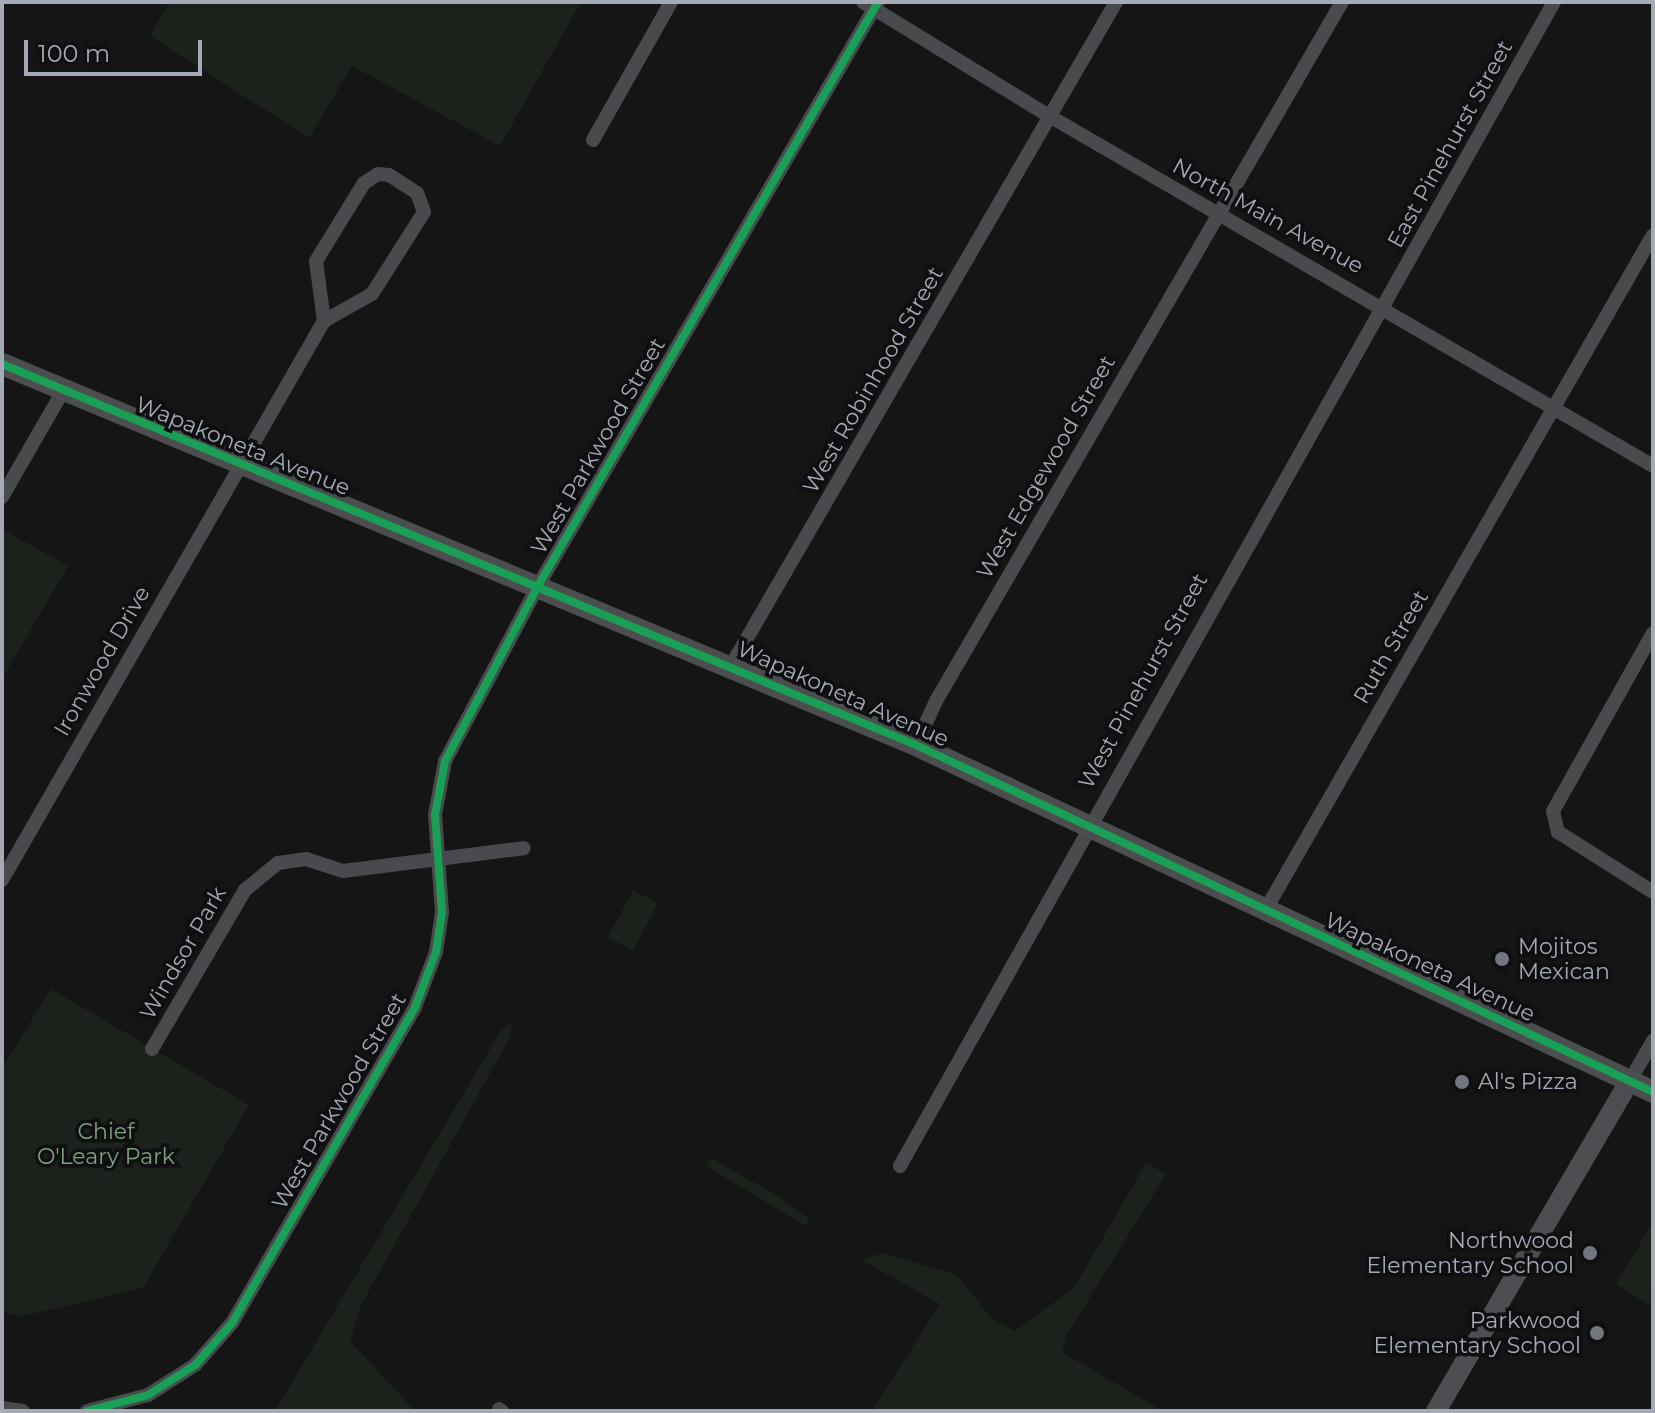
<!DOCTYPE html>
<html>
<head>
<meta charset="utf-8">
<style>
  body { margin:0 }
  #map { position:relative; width:1655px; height:1413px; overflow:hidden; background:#151515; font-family:Montserrat,sans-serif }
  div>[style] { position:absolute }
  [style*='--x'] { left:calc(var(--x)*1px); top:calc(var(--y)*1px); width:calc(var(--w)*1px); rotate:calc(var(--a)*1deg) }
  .green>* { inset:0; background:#1a221b }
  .minor>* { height:14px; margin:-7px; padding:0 7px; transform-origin:7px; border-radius:7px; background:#484a4e }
  .secondary>* { height:20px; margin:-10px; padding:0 10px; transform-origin:10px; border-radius:10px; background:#4c4e52 }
  .primary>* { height:22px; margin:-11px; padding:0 11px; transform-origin:11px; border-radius:11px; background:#4b4d4f }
  .cycleway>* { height:8px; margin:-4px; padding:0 4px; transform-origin:4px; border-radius:4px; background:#1a9f57 }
  .dots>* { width:22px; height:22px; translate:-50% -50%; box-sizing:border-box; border:4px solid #0f0f11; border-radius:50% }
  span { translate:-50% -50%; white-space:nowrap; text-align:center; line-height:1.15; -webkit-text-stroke:7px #0f0f11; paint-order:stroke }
  .street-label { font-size:22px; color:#a4abb7 }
  .poi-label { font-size:22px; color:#a4abb7 }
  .left { translate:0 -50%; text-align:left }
  .right { translate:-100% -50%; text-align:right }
  .park-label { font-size:22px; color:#7aa37a }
  .frame { position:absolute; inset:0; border:4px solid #a4abb7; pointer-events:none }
  .scale { position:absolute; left:24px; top:40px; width:178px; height:36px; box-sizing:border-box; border:4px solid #a4abb7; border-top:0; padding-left:10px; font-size:24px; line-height:28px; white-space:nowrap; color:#a4abb7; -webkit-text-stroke:6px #0f0f11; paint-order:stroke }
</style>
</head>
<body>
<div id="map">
  <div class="green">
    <div style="clip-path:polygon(169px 2px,581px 2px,500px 146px,352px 66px,309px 138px,150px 36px)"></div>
    <div style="clip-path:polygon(2px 529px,68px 566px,2px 679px)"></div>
    <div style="clip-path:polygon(633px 890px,658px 903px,633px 951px,608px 937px)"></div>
    <div style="clip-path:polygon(51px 989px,249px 1105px,143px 1288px,22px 1316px,2px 1312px,2px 1068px)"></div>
    <div style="clip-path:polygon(514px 1020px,508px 1041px,361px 1305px,350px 1341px,415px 1411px,275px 1411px,500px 1032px)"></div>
    <div style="clip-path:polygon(711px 1158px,783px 1199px,809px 1219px,806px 1226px,706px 1166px)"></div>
    <div style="clip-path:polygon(1146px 1163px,1166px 1174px,1068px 1333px,1062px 1352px,1163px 1411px,872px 1411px,940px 1304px,861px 1260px,883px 1253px,957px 1275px,992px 1319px,1015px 1331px,1074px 1288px)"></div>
    <div style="clip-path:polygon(1650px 1227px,1653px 1229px,1650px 1306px,1616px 1284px)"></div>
  </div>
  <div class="minor">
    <div style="--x:863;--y:2;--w:220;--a:31.5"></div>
    <div style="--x:1051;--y:117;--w:696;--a:30.1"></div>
    <div style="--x:593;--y:140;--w:159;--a:-60.5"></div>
    <div style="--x:2;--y:497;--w:122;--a:-60.1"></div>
    <div style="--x:1653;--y:633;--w:204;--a:119.3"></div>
    <div style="--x:1553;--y:811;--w:22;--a:77"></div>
    <div style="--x:1558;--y:832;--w:112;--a:32.3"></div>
    <div style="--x:732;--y:664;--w:765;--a:-59.88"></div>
    <div style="--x:916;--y:745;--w:48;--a:-65.6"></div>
    <div style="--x:936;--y:701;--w:808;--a:-59.85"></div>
    <div style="--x:2;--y:880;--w:645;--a:-60.06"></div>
    <div style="--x:324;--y:321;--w:55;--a:-29.4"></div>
    <div style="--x:372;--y:294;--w:97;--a:-57.6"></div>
    <div style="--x:424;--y:212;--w:20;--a:-110"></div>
    <div style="--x:417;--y:193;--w:33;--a:-147"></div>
    <div style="--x:389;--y:175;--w:11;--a:-175"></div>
    <div style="--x:378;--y:174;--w:17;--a:147"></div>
    <div style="--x:364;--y:183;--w:92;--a:121.6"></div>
    <div style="--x:316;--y:261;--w:61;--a:82.4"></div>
    <div style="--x:1266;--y:909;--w:777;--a:-60.14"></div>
    <div style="--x:152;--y:1049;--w:184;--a:-59.7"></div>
    <div style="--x:245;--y:890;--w:43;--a:-39.3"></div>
    <div style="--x:278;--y:863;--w:28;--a:-8"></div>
    <div style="--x:306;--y:859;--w:39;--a:18"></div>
    <div style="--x:343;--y:871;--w:182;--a:-7.2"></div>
    <div style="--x:1629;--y:1082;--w:48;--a:-59.7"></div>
    <div style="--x:900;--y:1166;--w:1335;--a:-60.67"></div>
    <div style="--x:2;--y:1408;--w:21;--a:8"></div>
    <div style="--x:499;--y:1409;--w:4;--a:34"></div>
    <div style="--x:87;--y:1411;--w:63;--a:-14.7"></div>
    <div style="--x:148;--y:1395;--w:56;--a:-32.6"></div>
    <div style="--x:195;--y:1365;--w:56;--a:-48.6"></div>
    <div style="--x:232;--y:1323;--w:365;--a:-59.9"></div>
    <div style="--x:415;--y:1007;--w:59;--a:-69.1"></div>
    <div style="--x:436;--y:952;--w:40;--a:-81.5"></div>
    <div style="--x:442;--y:912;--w:97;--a:-94.1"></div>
    <div style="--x:435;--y:815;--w:55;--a:-79.5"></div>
    <div style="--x:445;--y:761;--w:200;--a:-62"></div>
    <div style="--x:539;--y:584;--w:674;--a:-59.78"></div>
  </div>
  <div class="secondary">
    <div style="--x:1436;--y:1411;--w:381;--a:-59.6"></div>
  </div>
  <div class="primary">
    <div style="--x:2;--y:364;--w:990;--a:22.63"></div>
    <div style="--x:916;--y:745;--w:815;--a:25.21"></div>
  </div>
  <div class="cycleway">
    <div style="--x:2;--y:364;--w:990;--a:22.63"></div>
    <div style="--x:916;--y:745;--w:815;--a:25.21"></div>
    <div style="--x:87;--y:1411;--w:63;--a:-14.7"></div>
    <div style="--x:148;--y:1395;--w:56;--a:-32.6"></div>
    <div style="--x:195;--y:1365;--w:56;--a:-48.6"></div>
    <div style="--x:232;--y:1323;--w:365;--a:-59.9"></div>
    <div style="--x:415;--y:1007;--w:59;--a:-69.1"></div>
    <div style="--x:436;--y:952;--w:40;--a:-81.5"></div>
    <div style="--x:442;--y:912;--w:97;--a:-94.1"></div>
    <div style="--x:435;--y:815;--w:55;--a:-79.5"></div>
    <div style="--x:445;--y:761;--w:200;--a:-62"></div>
    <div style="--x:539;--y:584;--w:674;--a:-59.78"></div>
  </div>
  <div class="dots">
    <div style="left:1502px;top:959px;background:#72767e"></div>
    <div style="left:1462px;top:1082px;background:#72767e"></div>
    <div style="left:1590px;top:1253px;background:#72767e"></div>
    <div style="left:1597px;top:1333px;background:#72767e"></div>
  </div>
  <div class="street-label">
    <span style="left:1450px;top:144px;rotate:-61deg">East Pinehurst Street</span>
    <span style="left:1268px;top:216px;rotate:29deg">North Main Avenue</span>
    <span style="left:873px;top:380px;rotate:-60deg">West Robinhood Street</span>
    <span style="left:243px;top:446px;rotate:22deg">Wapakoneta Avenue</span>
    <span style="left:598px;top:446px;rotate:-60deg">West Parkwood Street</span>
    <span style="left:1046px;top:467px;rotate:-60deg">West Edgewood Street</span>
    <span style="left:1391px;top:647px;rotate:-60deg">Ruth Street</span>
    <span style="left:102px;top:661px;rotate:-60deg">Ironwood Drive</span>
    <span style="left:1143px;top:681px;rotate:-61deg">West Pinehurst Street</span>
    <span style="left:843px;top:694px;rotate:24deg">Wapakoneta Avenue</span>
    <span style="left:183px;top:953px;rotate:-60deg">Windsor Park</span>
    <span style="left:1430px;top:967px;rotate:25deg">Wapakoneta Avenue</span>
    <span style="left:339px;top:1101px;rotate:-60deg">West Parkwood Street</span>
  </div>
  <div class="poi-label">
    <span class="left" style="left:1518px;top:959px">Mojitos<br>Mexican</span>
    <span class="left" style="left:1478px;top:1082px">Al's Pizza</span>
    <span class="right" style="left:1574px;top:1253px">Northwood<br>Elementary School</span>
    <span class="right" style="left:1581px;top:1333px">Parkwood<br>Elementary School</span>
  </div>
  <div class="park-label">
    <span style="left:106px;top:1144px">Chief<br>O'Leary Park</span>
  </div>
  <div class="frame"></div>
  <div class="scale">100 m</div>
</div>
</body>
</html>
